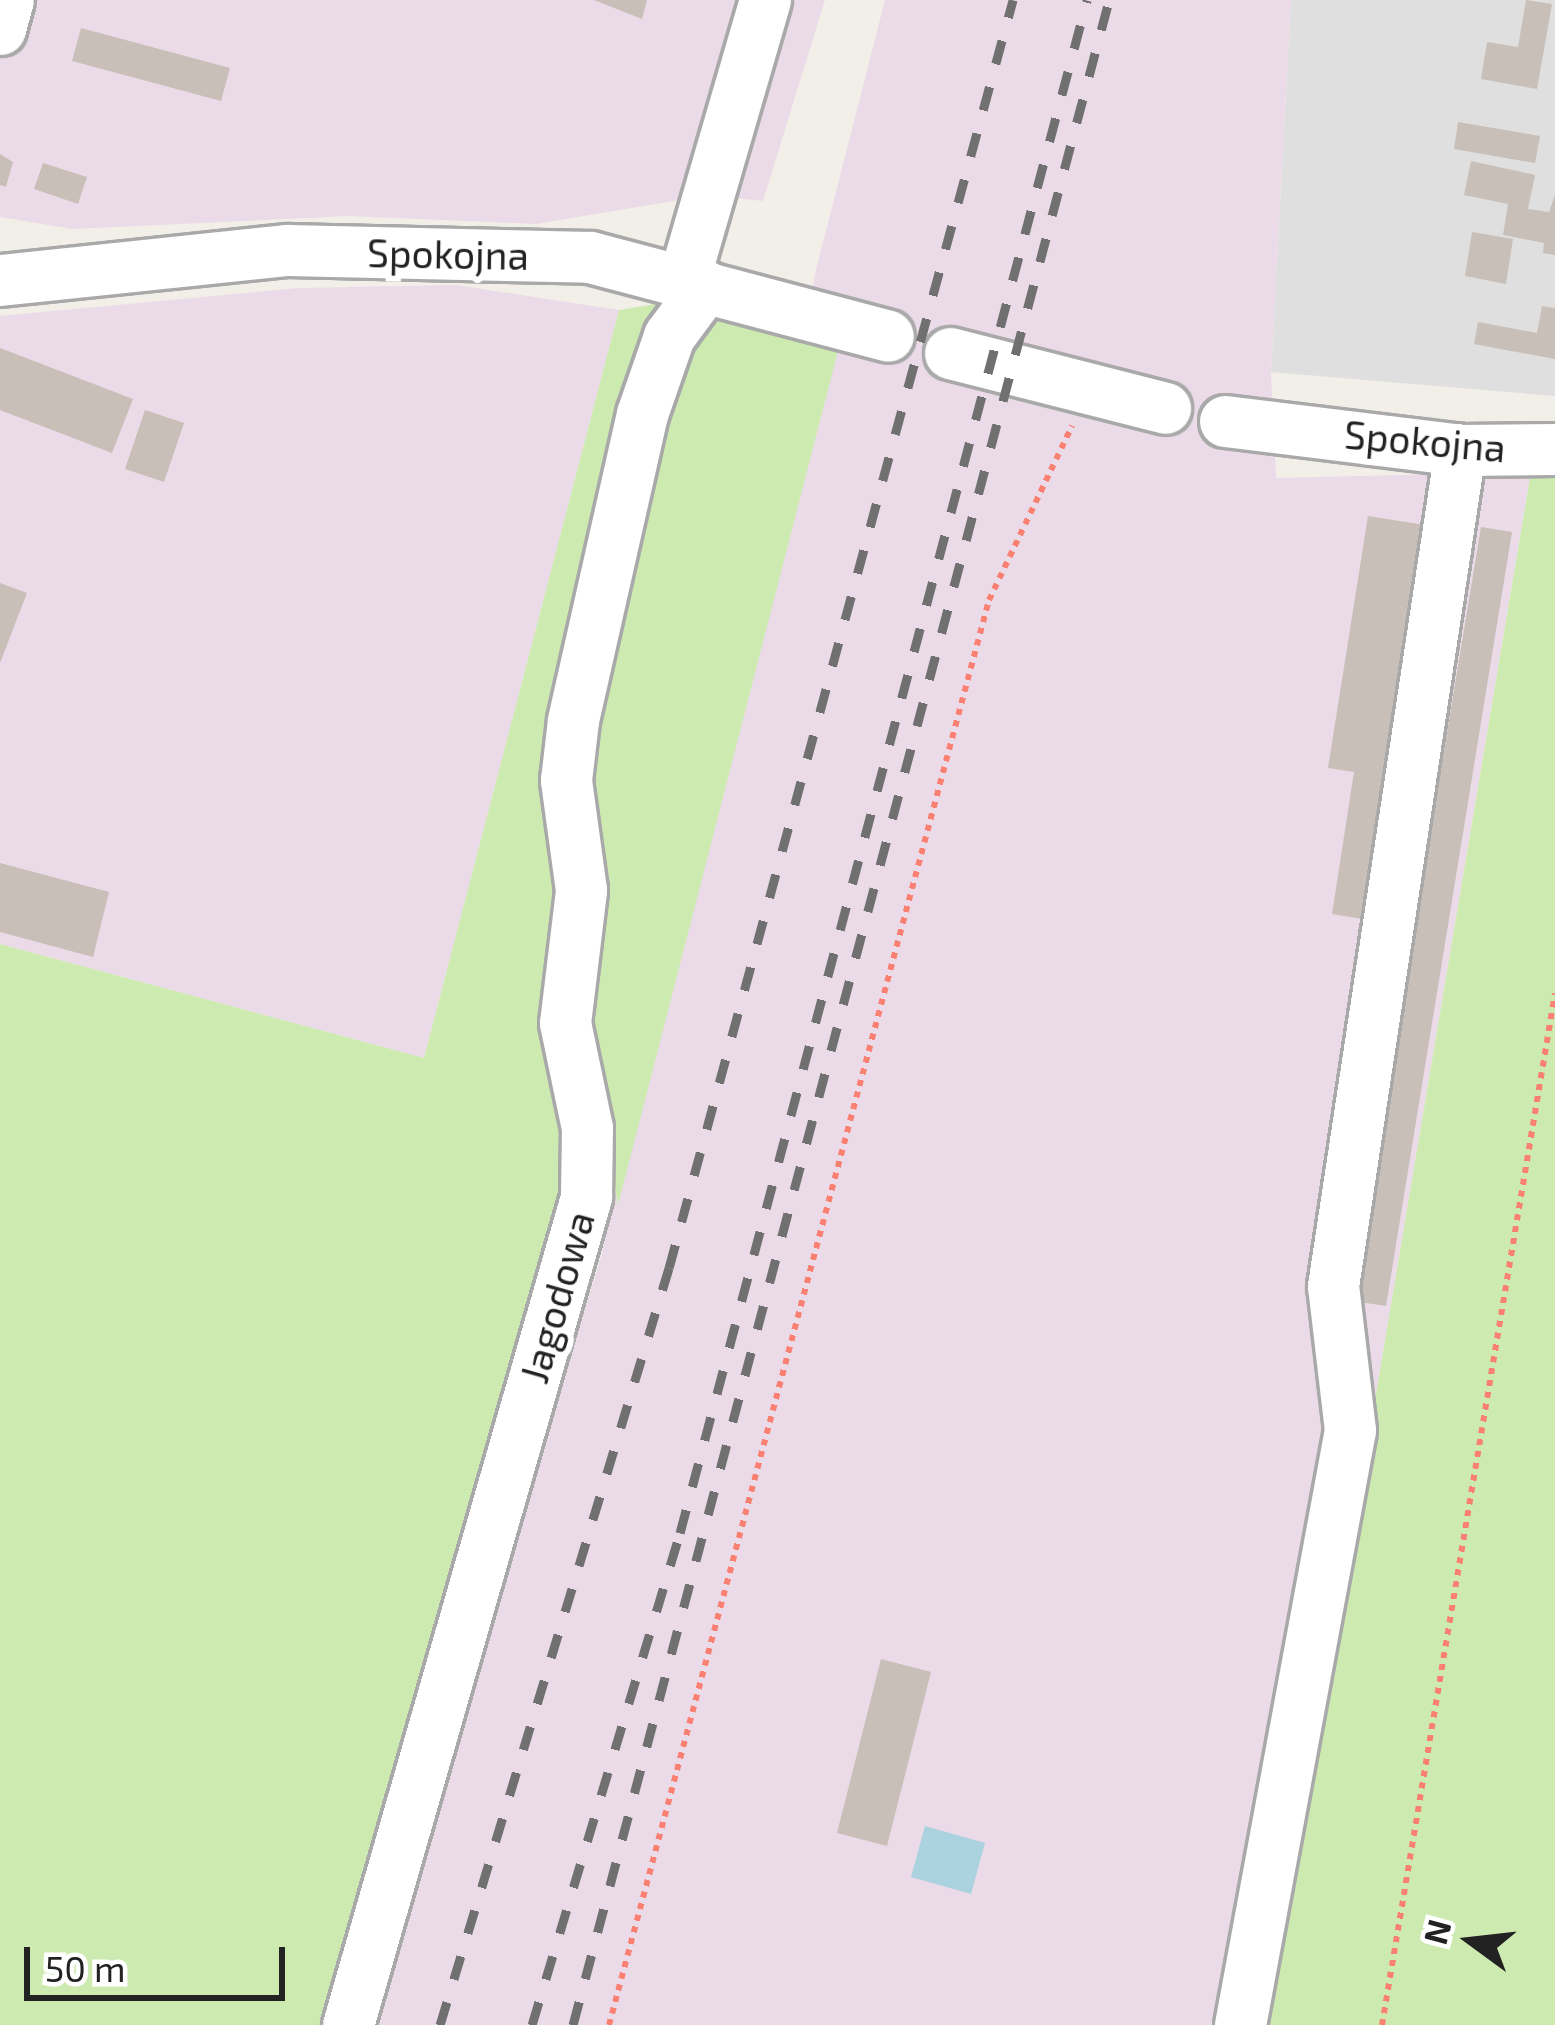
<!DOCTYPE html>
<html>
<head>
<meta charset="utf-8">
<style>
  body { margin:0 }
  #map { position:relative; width:1555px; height:2025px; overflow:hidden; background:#f2efe9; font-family:"Exo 2",sans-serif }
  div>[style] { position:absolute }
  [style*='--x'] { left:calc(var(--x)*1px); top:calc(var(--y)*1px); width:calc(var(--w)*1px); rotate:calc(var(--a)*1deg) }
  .residential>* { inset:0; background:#e0dfdf }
  .industrial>* { inset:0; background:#ebdbe8 }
  .grass>* { inset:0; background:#cdebb0 }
  .water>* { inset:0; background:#aad3df }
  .building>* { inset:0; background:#c7bfb8 }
  .path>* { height:6px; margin-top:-3px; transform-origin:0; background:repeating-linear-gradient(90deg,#fa8072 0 6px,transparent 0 12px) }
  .roads { filter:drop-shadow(3px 0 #a9a9a9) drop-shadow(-3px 0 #a9a9a9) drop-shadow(0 3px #a9a9a9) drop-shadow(0 -3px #a9a9a9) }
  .minor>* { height:51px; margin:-25.5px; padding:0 25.5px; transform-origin:25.5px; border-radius:25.5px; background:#fff }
  .rail>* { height:9px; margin-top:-4.5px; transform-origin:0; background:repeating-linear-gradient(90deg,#707070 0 24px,transparent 0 48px) }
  span { translate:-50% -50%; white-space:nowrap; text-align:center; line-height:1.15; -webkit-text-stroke:12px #fff; paint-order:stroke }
  .street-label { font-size:39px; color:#222 }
  .north { position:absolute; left:1411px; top:1881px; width:120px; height:120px; -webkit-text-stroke:9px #fff; paint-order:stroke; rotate:285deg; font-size:33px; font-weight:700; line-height:48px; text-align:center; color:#222 }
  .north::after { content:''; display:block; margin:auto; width:42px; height:54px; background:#222; clip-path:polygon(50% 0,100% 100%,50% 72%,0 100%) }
  .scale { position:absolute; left:24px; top:1947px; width:261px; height:54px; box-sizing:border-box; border:6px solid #222; border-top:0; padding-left:15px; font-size:36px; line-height:42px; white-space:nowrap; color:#222; -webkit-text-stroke:9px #fff; paint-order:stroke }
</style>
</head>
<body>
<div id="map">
  <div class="residential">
    <div style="clip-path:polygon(1291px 0,1555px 0,1555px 396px,1271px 372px)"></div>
  </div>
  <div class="industrial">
    <div style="clip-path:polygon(0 0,825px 0,763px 201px,709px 195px,536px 224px,350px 216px,72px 229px,0 217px)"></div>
    <div style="clip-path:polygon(885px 0,1291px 0,1271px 372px,1276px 478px,1531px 472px,1270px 2025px,365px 2025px,601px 1257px,817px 266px)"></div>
    <div style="clip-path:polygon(456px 285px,619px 310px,424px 1058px,0 944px,0 316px,298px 288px)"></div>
  </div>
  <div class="grass">
    <div style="clip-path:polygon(656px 304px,667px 306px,592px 563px,571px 1186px,333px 2025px,0 2025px,0 944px,424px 1058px,619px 310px)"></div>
    <div style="clip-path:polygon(714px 311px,839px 347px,618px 1205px,591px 1049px,590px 718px,683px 359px)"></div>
    <div style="clip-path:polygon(1555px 471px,1555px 2025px,1270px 2025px,1531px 472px)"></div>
  </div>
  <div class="water">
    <div style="clip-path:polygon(925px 1826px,985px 1843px,971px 1894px,911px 1877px)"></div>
  </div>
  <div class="building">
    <div style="clip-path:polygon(594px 0,647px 0,642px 19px)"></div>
    <div style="clip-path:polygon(1526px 0,1552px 4px,1537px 89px,1481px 79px,1487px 42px,1518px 47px)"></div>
    <div style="clip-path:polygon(81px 28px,230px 68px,221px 101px,72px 61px)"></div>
    <div style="clip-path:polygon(1458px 122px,1540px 136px,1535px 163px,1454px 149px)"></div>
    <div style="clip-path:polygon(0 154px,13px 162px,6px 187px,0 185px)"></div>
    <div style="clip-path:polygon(1471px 161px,1535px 175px,1528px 209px,1549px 212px,1555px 195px,1555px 255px,1543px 253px,1544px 243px,1503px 235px,1508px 204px,1464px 195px)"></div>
    <div style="clip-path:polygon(43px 163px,87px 177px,78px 204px,34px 189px)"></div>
    <div style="clip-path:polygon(1472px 232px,1513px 239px,1506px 284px,1465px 276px)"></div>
    <div style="clip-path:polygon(1542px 306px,1555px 308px,1555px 359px,1474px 344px,1478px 322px,1537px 333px)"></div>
    <div style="clip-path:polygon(0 348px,133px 399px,112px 453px,0 410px)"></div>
    <div style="clip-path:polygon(145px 410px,184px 423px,164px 482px,125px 469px)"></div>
    <div style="clip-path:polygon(1368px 516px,1431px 526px,1368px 920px,1332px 914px,1354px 772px,1328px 768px)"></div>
    <div style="clip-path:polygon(1481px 527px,1512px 532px,1386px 1306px,1353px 1301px)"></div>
    <div style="clip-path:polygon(0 583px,27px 593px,0 663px)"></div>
    <div style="clip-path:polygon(0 863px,109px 892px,93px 957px,0 932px)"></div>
    <div style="clip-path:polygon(881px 1659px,931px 1672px,887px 1846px,837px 1833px)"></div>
  </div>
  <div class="path">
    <div style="--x:609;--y:2025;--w:1475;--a:-75.07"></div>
    <div style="--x:989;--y:600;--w:193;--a:-64.5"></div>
    <div style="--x:1382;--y:2025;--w:1046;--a:-80.48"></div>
  </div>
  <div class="roads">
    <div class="minor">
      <div style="--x:0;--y:29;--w:30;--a:-75"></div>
      <div style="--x:0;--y:280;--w:289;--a:-6"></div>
      <div style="--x:287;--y:250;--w:303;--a:1.3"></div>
      <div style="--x:590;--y:257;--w:308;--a:14.8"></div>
      <div style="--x:683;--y:282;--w:294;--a:-73.8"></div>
      <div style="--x:950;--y:353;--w:222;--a:14.3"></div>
      <div style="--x:1225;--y:421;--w:237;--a:7"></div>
      <div style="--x:1460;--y:450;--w:95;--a:-0.6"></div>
      <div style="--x:348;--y:2025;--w:862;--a:-73.96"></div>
      <div style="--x:586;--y:1197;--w:69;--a:-89.2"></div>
      <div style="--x:587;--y:1128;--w:107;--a:-101.8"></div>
      <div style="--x:565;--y:1023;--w:134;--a:-83.1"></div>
      <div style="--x:581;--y:890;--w:111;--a:-97.8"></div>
      <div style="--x:566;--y:780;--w:60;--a:-83.3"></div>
      <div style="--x:573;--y:720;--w:314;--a:-77.3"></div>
      <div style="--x:642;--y:414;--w:83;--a:-70.9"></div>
      <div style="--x:669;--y:336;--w:62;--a:-53.5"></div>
      <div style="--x:1240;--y:2025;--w:605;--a:-79.53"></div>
      <div style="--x:1350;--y:1430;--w:145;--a:-96.7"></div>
      <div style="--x:1333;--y:1286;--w:846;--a:-81.36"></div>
    </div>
  </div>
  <div class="rail">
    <div style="--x:440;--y:2025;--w:791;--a:-73.17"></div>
    <div style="--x:669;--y:1268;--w:1314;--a:-74.82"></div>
    <div style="--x:532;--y:2025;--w:514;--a:-73.26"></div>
    <div style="--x:680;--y:1533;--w:1586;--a:-75.13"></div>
    <div style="--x:573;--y:2025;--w:2095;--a:-75.17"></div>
  </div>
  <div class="street-label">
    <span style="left:448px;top:254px;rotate:1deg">Spokojna</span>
    <span style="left:1425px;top:441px;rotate:5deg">Spokojna</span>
    <span style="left:557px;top:1297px;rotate:-74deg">Jagodowa</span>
  </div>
  <div class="north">N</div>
  <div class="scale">50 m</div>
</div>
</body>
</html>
